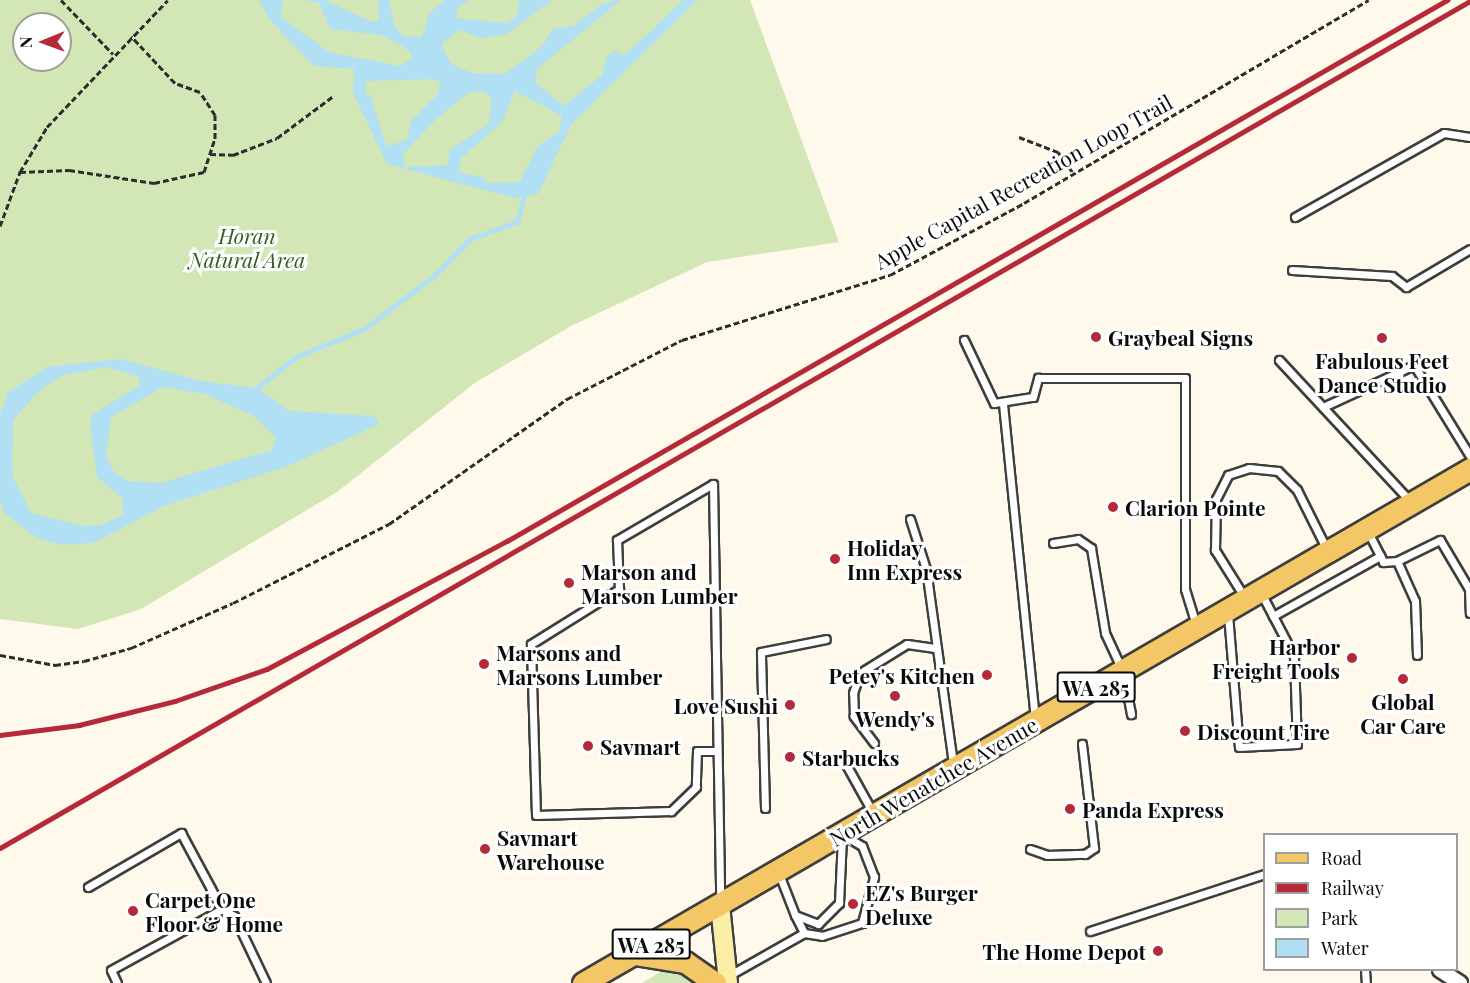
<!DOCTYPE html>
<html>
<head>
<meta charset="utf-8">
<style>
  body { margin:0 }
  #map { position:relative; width:1470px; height:983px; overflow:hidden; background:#fef9ea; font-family:"Playfair Display",serif }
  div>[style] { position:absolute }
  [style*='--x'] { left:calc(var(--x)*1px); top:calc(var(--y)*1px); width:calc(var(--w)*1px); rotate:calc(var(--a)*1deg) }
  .green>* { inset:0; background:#d2e6b6 }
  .water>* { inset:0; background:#b1dff3 }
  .stream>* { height:4.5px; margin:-2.25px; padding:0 2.25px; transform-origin:2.25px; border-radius:2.25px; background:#b1dff3 }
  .path>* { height:3px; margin-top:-1.5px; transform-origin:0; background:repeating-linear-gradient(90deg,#2d2d2d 0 6px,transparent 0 9px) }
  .roads { filter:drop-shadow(2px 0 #3e3e3e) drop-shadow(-2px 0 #3e3e3e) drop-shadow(0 2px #3e3e3e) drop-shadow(0 -2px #3e3e3e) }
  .lane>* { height:7px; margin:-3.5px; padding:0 3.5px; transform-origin:3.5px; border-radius:3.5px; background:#fff }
  .street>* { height:14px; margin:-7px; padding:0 7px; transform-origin:7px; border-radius:7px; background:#fff }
  .secondary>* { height:18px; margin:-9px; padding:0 9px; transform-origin:9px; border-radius:9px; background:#fceda7 }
  .primary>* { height:21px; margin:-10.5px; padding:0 10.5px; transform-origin:10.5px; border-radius:10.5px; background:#f3c765 }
  .rail>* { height:4.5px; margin:-2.25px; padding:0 2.25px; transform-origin:2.25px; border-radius:2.25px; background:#b52939 }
  .dots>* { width:16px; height:16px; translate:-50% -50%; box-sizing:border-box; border:3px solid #fff; border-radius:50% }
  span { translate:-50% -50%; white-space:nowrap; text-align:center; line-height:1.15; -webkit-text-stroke:6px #fff; paint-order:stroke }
  .shield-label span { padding:2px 4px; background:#fff; border:2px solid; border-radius:4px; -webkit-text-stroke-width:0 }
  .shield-label { font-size:20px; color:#0b0b0b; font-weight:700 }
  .street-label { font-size:21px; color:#0b0b0b }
  .park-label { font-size:21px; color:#305f1f; font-style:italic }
  .poi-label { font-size:21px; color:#0b0b0b; font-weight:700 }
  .left { translate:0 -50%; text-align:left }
  .right { translate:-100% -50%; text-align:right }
  .legend { position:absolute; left:1263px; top:833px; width:195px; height:138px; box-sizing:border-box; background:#fff; border:2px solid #9d9d9d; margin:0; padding:8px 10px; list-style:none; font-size:18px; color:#0b0b0b }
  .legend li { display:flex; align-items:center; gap:12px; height:30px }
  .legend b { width:30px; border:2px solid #9d9d9d }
  .north { position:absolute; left:12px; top:12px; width:60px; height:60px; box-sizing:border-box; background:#fff; border:2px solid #9d9d9d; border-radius:50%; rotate:269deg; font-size:16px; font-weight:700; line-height:24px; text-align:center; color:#0b0b0b }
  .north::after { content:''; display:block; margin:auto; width:21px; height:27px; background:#b52939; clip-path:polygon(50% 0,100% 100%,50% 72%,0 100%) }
</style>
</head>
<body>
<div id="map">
  <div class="green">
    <div style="clip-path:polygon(evenodd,0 0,750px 0,839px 242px,707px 262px,571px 326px,476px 382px,337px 492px,141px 609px,78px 629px,0 619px,0 0,24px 24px,60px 24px,60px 60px,24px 60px,24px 24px)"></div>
    <div style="clip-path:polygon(662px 971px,677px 971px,697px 983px,642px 983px)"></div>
  </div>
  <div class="water">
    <div style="clip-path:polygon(evenodd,259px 0,283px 0,281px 17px,329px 52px,400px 66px,413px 58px,409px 50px,382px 35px,330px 29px,319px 3px,304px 0,325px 0,372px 22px,379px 20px,378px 0,389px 0,394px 25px,403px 36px,422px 37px,429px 14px,444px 0,469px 0,458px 7px,455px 18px,506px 23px,517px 16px,519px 0,552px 0,507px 34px,480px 38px,460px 30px,441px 44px,451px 64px,472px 73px,505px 74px,540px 48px,554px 29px,575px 25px,603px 3px,621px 0,537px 69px,536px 83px,564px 106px,602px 75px,606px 58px,615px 50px,621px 55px,633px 48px,683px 0,697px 0,571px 125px,538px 194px,515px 198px,387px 164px,353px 93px,354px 69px,314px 66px,270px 20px,259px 0,433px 79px,441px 83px,437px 95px,411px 121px,407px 140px,386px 146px,371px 97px,365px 93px,366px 81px,433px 79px,259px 0,484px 91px,492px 99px,489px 124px,450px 150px,448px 165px,404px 167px,403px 154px,432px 123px,469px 92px,484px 91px,259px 0,515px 91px,562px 116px,559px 132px,538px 146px,520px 182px,486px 183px,484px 177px,459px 173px,460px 159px,502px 122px,515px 91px)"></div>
    <div style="clip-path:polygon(evenodd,120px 359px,201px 381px,257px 388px,289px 411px,374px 416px,379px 424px,288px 466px,164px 506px,93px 543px,60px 545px,36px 537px,5px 514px,0 502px,0 414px,8px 392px,48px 367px,120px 359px,106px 367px,139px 377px,140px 385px,93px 414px,90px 425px,97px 477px,123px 499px,123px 515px,102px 525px,82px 526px,31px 513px,12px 475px,13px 420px,41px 389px,63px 375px,106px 367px,120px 359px,163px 387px,205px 394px,254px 416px,276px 438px,272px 450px,161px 483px,128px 481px,114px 472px,106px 455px,111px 417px,163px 387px)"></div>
  </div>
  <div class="stream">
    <div style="--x:257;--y:388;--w:50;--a:-38.5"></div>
    <div style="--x:296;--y:357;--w:74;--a:-22.4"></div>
    <div style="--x:364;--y:329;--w:88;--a:-37.1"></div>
    <div style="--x:434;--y:276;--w:52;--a:-45.8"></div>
    <div style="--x:470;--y:239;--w:50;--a:-19.9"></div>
    <div style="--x:517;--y:222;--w:27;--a:-75"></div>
  </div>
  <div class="path">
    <div style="--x:61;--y:0;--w:75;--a:46.1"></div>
    <div style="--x:1019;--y:137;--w:42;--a:21"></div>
    <div style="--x:1058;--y:152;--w:27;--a:54"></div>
    <div style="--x:210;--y:154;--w:23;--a:2"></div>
    <div style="--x:233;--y:155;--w:47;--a:-21.1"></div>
    <div style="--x:277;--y:138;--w:69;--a:-36.7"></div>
    <div style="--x:20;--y:172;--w:49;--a:-2.3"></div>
    <div style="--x:69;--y:170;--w:86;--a:8.7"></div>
    <div style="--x:154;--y:183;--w:51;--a:-12.4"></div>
    <div style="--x:204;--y:172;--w:35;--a:-72"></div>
    <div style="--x:215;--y:139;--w:24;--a:-90"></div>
    <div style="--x:215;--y:115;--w:27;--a:-123"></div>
    <div style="--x:200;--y:92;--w:27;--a:-160"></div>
    <div style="--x:175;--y:83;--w:64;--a:-133.1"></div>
    <div style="--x:0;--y:226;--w:58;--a:-69.7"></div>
    <div style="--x:20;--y:172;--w:52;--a:-59"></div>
    <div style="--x:47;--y:127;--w:175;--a:-46.4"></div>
    <div style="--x:0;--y:655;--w:56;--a:10.3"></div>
    <div style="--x:55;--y:665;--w:29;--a:-8"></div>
    <div style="--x:84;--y:661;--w:49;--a:-15.5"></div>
    <div style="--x:131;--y:648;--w:111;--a:-23.8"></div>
    <div style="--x:233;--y:603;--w:175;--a:-26.9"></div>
    <div style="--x:389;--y:524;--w:218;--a:-35.1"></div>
    <div style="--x:567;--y:399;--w:129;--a:-27.2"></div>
    <div style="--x:682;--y:340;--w:218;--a:-17.4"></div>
    <div style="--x:890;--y:275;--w:152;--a:-28.2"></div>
    <div style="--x:1024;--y:203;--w:400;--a:-30.5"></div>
  </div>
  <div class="roads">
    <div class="lane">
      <div style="--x:1295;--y:217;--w:171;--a:-29.4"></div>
      <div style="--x:1444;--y:133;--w:26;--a:9"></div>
      <div style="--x:1292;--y:270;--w:100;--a:3.4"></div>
      <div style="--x:1392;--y:276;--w:18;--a:38"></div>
      <div style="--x:1406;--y:287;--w:74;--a:-30.7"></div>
      <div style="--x:964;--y:340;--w:70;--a:64.5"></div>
      <div style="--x:994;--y:403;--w:39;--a:-9"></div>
      <div style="--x:1033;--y:397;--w:20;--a:-75"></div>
      <div style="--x:1038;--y:378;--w:147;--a:0"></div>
      <div style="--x:1185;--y:378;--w:211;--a:90"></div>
      <div style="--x:1185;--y:589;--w:38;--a:73"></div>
      <div style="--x:1279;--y:360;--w:192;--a:47.1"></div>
      <div style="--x:1003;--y:404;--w:315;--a:84.2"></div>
      <div style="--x:1323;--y:407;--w:100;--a:-24.8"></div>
      <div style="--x:1414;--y:365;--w:107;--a:58.4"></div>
      <div style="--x:910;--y:519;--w:52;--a:72.3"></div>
      <div style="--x:926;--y:569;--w:197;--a:82.1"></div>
      <div style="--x:1367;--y:530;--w:36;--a:63"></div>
      <div style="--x:1383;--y:562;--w:14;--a:-4"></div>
      <div style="--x:1397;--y:561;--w:44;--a:65.8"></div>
      <div style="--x:1415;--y:601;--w:54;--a:87.9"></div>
      <div style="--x:1053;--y:543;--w:25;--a:-9"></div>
      <div style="--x:1078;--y:539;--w:16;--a:35"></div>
      <div style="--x:1091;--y:548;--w:86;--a:80.6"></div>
      <div style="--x:1105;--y:633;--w:43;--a:65.2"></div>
      <div style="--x:1123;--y:672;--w:43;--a:79.2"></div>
      <div style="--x:1397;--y:561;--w:48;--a:-26"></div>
      <div style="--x:1440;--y:540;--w:57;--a:59.4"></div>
      <div style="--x:1469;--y:589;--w:24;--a:88"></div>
      <div style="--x:1245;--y:598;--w:57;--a:-122"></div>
      <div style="--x:1215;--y:550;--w:51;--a:-88.9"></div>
      <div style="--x:1216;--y:499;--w:27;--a:-63"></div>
      <div style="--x:1228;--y:475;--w:22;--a:-18"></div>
      <div style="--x:1249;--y:468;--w:29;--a:6"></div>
      <div style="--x:1278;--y:471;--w:27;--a:45"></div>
      <div style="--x:1297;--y:490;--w:67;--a:63.4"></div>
      <div style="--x:1228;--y:614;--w:133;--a:85.3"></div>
      <div style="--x:1239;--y:747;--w:58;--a:-3"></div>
      <div style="--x:1297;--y:744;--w:88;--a:-92"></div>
      <div style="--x:1294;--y:656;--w:71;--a:-117.6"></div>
      <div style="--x:1273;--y:616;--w:123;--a:-29.3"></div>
      <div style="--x:874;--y:743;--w:34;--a:-127"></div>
      <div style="--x:854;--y:716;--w:23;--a:-92"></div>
      <div style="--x:853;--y:693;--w:21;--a:-71"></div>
      <div style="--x:860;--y:673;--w:55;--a:-31.7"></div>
      <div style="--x:907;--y:644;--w:30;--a:8"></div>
      <div style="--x:717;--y:751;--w:20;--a:180"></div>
      <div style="--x:697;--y:751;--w:36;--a:92"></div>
      <div style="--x:696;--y:787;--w:35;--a:136"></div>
      <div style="--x:671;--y:811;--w:135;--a:178.3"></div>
      <div style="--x:536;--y:815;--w:171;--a:-91.7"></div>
      <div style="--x:531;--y:644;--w:104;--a:-32"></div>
      <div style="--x:619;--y:589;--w:49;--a:-92.3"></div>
      <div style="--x:617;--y:540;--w:111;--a:-30.3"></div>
      <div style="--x:713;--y:484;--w:415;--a:89"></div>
      <div style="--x:843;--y:759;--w:62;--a:60.9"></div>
      <div style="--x:765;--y:808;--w:156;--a:-91.5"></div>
      <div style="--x:761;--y:652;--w:66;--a:-11.3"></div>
      <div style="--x:1030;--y:849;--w:18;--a:19"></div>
      <div style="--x:1047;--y:855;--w:38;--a:-2"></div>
      <div style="--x:1085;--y:854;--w:11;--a:-34"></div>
      <div style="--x:1094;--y:848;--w:105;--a:-96.6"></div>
      <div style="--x:779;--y:874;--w:44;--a:68.7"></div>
      <div style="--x:795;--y:915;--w:25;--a:21"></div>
      <div style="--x:818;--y:924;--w:30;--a:-45"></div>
      <div style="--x:839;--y:903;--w:65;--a:-87.4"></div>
      <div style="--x:88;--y:887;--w:108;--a:-30.1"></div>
      <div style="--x:181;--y:833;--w:86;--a:61.7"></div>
      <div style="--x:795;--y:915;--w:20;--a:63"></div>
      <div style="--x:804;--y:933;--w:18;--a:9"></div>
      <div style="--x:822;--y:936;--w:42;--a:-18"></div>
      <div style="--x:862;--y:923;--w:48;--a:-75.4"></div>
      <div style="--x:874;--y:877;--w:33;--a:-111"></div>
      <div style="--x:862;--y:846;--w:21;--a:-149"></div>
      <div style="--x:1090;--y:931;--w:183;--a:-18.1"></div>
      <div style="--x:1365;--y:970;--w:13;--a:86"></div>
      <div style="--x:728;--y:976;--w:87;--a:-29.5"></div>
      <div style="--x:117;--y:983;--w:14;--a:-115"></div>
      <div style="--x:111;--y:970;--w:127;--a:-28.8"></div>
      <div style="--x:222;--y:909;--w:14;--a:30"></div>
      <div style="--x:234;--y:916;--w:74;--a:64.5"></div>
    </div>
    <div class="street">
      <div style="--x:1440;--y:970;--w:24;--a:33"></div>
    </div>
    <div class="secondary">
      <div style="--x:720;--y:905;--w:78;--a:84.1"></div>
    </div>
    <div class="primary">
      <div style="--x:634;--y:954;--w:52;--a:8.9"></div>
      <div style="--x:685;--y:962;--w:37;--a:35"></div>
      <div style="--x:583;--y:983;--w:1025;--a:-30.09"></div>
    </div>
  </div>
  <div class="rail">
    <div style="--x:0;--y:735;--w:80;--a:-7.2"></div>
    <div style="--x:79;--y:725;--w:99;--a:-14"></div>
    <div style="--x:175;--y:701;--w:97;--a:-19.2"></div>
    <div style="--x:267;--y:669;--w:272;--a:-28.1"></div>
    <div style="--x:507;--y:541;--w:1085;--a:-29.92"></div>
    <div style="--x:0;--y:848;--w:1697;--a:-29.95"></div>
  </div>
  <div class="dots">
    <div style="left:1096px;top:337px;background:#b52939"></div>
    <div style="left:1382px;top:338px;background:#b52939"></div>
    <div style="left:1113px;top:507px;background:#b52939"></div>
    <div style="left:835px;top:559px;background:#b52939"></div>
    <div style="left:569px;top:583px;background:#b52939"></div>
    <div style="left:1352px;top:658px;background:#b52939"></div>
    <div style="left:484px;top:664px;background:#b52939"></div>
    <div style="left:987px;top:675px;background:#b52939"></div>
    <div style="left:1403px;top:679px;background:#b52939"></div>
    <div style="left:895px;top:696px;background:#b52939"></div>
    <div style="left:790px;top:705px;background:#b52939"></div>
    <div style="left:1185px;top:731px;background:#b52939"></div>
    <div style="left:588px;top:746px;background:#b52939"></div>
    <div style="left:790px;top:757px;background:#b52939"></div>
    <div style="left:1070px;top:809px;background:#b52939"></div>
    <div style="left:485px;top:849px;background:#b52939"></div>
    <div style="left:853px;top:904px;background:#b52939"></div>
    <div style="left:133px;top:911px;background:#b52939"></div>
    <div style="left:1158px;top:951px;background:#b52939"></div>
  </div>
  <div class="shield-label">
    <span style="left:1096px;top:687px">WA 285</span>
    <span style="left:651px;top:944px">WA 285</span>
  </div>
  <div class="street-label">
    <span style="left:1023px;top:181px;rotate:-29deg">Apple Capital Recreation Loop Trail</span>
    <span style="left:933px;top:781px;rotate:-30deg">North Wenatchee Avenue</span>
  </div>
  <div class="park-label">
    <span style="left:247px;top:247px">Horan<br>Natural Area</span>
  </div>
  <div class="poi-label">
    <span class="left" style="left:1108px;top:337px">Graybeal Signs</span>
    <span style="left:1382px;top:372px">Fabulous Feet<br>Dance Studio</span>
    <span class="left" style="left:1125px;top:507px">Clarion Pointe</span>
    <span class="left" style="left:847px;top:559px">Holiday<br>Inn Express</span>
    <span class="left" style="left:581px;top:583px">Marson and<br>Marson Lumber</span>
    <span class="right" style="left:1340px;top:658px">Harbor<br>Freight Tools</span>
    <span class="left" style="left:496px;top:664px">Marsons and<br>Marsons Lumber</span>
    <span class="right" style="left:975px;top:675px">Petey's Kitchen</span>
    <span style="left:1403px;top:713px">Global<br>Car Care</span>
    <span class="right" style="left:778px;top:705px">Love Sushi</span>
    <span style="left:895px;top:718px">Wendy's</span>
    <span class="left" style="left:1197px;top:731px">Discount Tire</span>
    <span class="left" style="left:600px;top:746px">Savmart</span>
    <span class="left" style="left:802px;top:757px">Starbucks</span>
    <span class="left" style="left:1082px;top:809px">Panda Express</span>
    <span class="left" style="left:497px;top:849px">Savmart<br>Warehouse</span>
    <span class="left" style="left:865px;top:904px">EZ's Burger<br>Deluxe</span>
    <span class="left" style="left:145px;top:911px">Carpet One<br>Floor &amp; Home</span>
    <span class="right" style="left:1146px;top:951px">The Home Depot</span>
  </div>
  <ul class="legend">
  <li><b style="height:8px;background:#f3c765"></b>Road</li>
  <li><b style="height:8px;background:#b52939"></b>Railway</li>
  <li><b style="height:16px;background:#d2e6b6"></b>Park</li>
  <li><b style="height:16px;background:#b1dff3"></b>Water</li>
  </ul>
  <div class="north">N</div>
</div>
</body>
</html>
